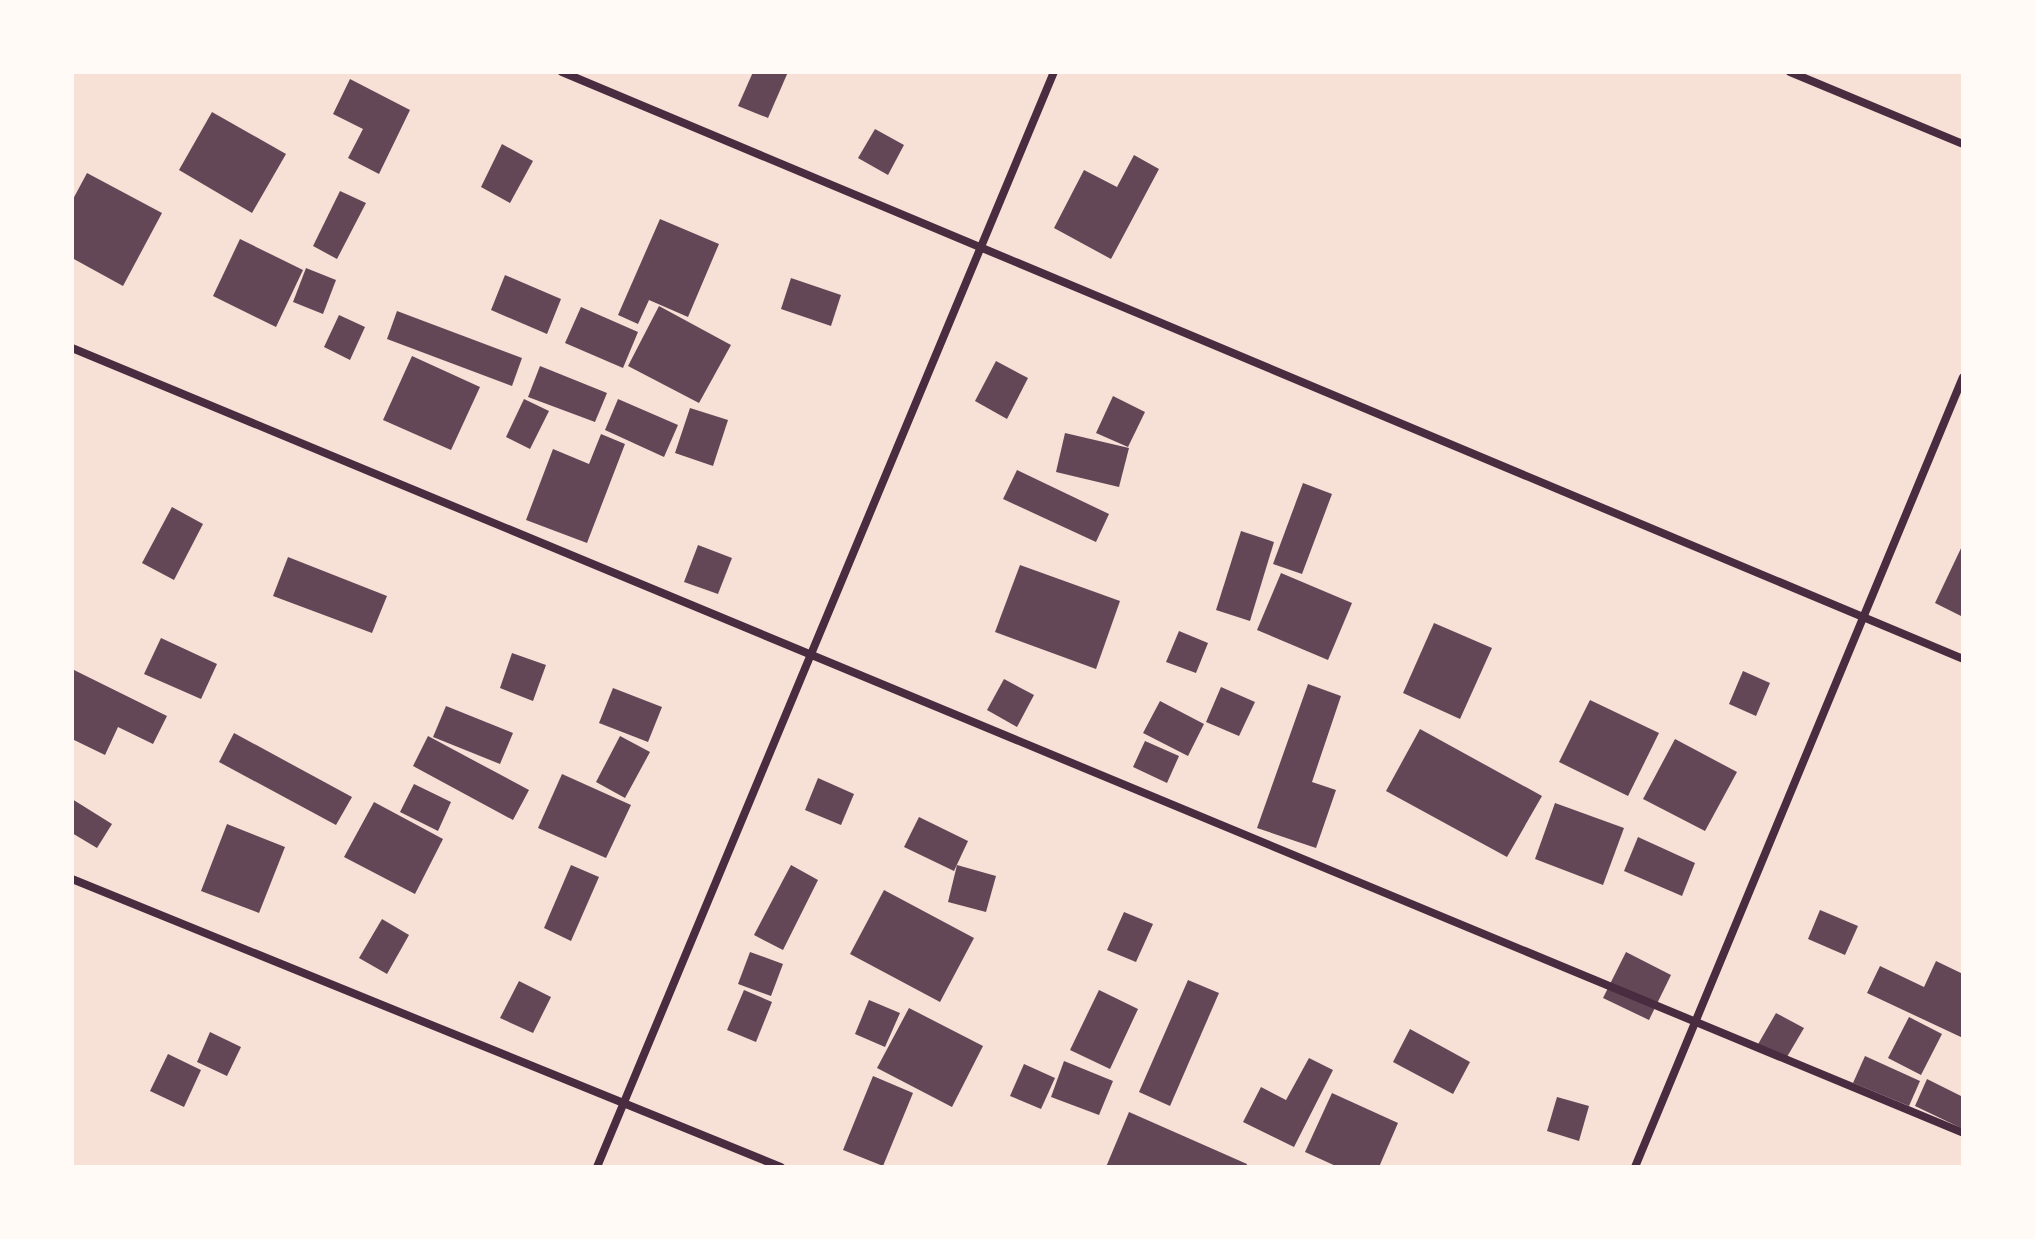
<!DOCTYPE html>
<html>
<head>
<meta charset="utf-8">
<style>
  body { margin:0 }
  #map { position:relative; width:2035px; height:1239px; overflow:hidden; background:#f7e1d7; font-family:"Playfair Display",serif }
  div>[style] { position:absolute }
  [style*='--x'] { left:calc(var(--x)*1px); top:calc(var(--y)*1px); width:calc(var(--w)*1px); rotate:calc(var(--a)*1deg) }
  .building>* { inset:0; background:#644757 }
  .minor>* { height:8px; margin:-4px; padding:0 4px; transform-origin:4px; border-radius:4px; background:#4a2c40 }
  span { translate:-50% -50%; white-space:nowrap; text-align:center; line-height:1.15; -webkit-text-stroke:6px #fffaf5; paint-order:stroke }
  .frame { position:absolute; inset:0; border:74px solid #fffaf5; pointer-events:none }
</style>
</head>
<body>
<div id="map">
  <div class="building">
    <div style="clip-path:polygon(753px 72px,788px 72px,768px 118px,738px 106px)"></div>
    <div style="clip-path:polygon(350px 79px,410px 110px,379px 174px,348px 158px,363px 129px,333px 114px)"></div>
    <div style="clip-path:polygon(212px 112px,286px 154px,252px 213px,179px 170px)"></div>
    <div style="clip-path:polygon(875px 129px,904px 145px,888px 175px,858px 158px)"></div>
    <div style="clip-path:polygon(502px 144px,533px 161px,510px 203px,481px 187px)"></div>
    <div style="clip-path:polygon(1134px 155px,1159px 169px,1111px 259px,1054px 228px,1084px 170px,1117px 187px)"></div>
    <div style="clip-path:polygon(87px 173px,162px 213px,123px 286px,72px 258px,72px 201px)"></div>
    <div style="clip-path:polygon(340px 191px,366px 203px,337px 259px,313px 246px)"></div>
    <div style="clip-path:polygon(660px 219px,719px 244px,688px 317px,649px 300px,638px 324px,618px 315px)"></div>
    <div style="clip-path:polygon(240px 239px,303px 270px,276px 327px,213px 296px)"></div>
    <div style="clip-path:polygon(306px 268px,336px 280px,323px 314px,293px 302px)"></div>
    <div style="clip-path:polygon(505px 275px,561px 299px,547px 334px,491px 310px)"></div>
    <div style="clip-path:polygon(791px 278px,841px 295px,831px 326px,781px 309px)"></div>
    <div style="clip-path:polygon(659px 306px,731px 345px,699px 403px,628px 366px)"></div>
    <div style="clip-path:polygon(581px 307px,638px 332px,623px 368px,565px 343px)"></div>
    <div style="clip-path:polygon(397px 311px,522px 358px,512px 386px,387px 339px)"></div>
    <div style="clip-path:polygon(339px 315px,365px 327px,350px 360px,324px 347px)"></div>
    <div style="clip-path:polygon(412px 356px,480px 387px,451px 450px,383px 420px)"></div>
    <div style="clip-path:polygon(996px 361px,1028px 378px,1007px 419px,975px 401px)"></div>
    <div style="clip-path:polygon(540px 366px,607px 393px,595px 422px,528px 397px)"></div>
    <div style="clip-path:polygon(1113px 396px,1145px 412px,1128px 447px,1096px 433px)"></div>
    <div style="clip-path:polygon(524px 399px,549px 411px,530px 449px,506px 437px)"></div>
    <div style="clip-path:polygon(618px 399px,678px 425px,664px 457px,605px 430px)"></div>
    <div style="clip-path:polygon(690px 408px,728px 420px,713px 466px,675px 453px)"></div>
    <div style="clip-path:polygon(1065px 433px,1129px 448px,1119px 487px,1056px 472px)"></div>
    <div style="clip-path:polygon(601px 434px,625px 444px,587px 543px,526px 520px,553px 449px,589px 464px)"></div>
    <div style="clip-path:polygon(1017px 470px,1109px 514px,1096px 542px,1003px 499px)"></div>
    <div style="clip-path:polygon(1303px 483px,1332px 494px,1302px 574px,1273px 564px)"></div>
    <div style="clip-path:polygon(172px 507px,203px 524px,174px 580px,142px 563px)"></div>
    <div style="clip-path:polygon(1241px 531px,1274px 542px,1250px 621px,1216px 610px)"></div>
    <div style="clip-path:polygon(1963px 544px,1963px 617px,1935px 603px)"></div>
    <div style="clip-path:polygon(698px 545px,732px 558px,718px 594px,684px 582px)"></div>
    <div style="clip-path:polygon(288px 557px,387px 596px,372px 633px,273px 596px)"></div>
    <div style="clip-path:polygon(1020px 565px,1120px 601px,1096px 669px,995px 632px)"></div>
    <div style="clip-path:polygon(1281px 573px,1352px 603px,1328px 660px,1257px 630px)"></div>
    <div style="clip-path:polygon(1434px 623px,1492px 648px,1460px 719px,1403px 693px)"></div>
    <div style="clip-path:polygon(1179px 631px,1208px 643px,1196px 673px,1166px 662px)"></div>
    <div style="clip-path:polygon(161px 638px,217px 664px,201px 699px,144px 674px)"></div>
    <div style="clip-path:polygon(512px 653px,546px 665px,533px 701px,500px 688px)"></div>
    <div style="clip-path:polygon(72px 669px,167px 716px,153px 744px,118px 727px,105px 755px,72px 739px)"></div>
    <div style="clip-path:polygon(1743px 671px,1770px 683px,1756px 716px,1729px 704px)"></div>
    <div style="clip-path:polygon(1004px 679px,1034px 695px,1017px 727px,987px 710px)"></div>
    <div style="clip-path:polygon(1308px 684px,1341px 696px,1312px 782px,1336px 790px,1316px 848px,1257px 828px)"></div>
    <div style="clip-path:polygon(1221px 687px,1255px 702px,1239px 736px,1206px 722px)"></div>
    <div style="clip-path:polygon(613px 688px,662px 707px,648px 742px,599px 723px)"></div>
    <div style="clip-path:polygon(1590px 700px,1659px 733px,1628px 796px,1559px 762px)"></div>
    <div style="clip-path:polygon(1160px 701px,1204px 724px,1188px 756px,1143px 733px)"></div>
    <div style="clip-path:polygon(446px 706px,513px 733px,500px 764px,433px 737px)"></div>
    <div style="clip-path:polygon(1420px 729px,1542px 796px,1507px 857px,1386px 791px)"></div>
    <div style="clip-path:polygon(234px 733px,352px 797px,336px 825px,219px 762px)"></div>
    <div style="clip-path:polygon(428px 736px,529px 790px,513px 820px,413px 766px)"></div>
    <div style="clip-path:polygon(620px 736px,650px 752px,625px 798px,596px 782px)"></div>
    <div style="clip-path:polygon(1675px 739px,1737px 772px,1705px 831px,1643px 799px)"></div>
    <div style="clip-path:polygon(1145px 741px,1179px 756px,1167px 783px,1133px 767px)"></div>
    <div style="clip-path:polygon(562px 774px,631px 805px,606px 858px,538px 828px)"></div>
    <div style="clip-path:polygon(818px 778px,854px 794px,841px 825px,805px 810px)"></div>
    <div style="clip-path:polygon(414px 784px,451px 802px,438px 831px,400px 812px)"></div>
    <div style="clip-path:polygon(72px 799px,112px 824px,97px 848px,72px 833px)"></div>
    <div style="clip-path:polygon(374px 802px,443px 839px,415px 894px,344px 857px)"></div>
    <div style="clip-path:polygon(1555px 803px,1624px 828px,1603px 885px,1535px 859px)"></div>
    <div style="clip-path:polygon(919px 817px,968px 841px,954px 871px,904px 847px)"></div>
    <div style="clip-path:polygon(227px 824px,285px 847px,259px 913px,201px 891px)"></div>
    <div style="clip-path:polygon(1638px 837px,1695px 863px,1682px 896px,1624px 871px)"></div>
    <div style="clip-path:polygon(571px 865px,599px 877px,571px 941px,544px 928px)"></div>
    <div style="clip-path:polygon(791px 865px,818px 880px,783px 950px,754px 935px)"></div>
    <div style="clip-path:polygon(957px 865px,996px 876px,986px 912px,948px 902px)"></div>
    <div style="clip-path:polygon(884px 890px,974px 938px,940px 1002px,850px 954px)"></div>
    <div style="clip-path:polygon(1820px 910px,1858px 926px,1845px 955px,1808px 939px)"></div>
    <div style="clip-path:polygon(1124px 912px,1153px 924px,1136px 962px,1107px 950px)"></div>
    <div style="clip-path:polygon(382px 919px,409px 935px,387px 974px,359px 958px)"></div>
    <div style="clip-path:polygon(750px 952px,783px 964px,771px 996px,738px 984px)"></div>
    <div style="clip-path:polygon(1626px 952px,1671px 975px,1649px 1020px,1603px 998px)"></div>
    <div style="clip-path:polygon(1936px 961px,1963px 974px,1963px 1038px,1867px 993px,1880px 966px,1924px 987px)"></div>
    <div style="clip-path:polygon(1188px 980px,1219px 993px,1170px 1106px,1139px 1092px)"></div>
    <div style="clip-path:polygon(519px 981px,551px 997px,533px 1033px,500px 1018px)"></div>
    <div style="clip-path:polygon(744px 990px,772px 1002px,756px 1042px,727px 1030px)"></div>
    <div style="clip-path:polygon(1099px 990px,1138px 1009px,1110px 1069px,1070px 1050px)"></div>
    <div style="clip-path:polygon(869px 1000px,900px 1013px,885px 1047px,855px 1034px)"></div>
    <div style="clip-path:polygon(909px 1008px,983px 1046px,952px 1107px,877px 1068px)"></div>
    <div style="clip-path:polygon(1776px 1013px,1804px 1028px,1784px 1062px,1757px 1046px)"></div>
    <div style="clip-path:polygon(1909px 1017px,1942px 1034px,1921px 1075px,1888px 1058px)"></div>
    <div style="clip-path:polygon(1410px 1029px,1470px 1062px,1453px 1094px,1393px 1062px)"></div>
    <div style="clip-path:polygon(210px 1032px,241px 1047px,227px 1076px,197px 1062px)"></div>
    <div style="clip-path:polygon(168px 1054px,201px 1070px,184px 1107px,150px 1091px)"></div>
    <div style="clip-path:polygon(1865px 1056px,1920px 1081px,1909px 1106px,1853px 1083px)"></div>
    <div style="clip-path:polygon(1309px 1058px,1333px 1070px,1294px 1147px,1243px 1122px,1261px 1087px,1286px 1100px)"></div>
    <div style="clip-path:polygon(1064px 1061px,1113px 1081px,1099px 1115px,1051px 1097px)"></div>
    <div style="clip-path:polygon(1024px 1064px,1055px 1078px,1041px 1109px,1010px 1096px)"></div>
    <div style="clip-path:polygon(873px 1076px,913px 1093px,883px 1166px,843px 1150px)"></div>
    <div style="clip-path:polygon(1927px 1079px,1963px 1097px,1961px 1128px,1915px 1106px)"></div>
    <div style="clip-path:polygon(1332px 1093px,1398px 1123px,1379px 1167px,1338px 1167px,1305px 1152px)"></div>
    <div style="clip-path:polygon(1557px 1097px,1589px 1106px,1579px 1141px,1547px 1131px)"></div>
    <div style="clip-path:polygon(1129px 1112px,1247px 1164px,1246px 1167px,1106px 1167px)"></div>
  </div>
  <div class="minor">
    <div style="--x:562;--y:72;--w:1519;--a:22.73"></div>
    <div style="--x:1790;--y:72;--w:187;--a:22.6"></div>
    <div style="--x:72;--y:348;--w:2047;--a:22.54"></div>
    <div style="--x:72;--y:879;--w:765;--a:22.11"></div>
    <div style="--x:597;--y:1167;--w:1187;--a:-67.35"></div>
    <div style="--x:1635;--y:1167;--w:855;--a:-67.45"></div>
  </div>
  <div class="frame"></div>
</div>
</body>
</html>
